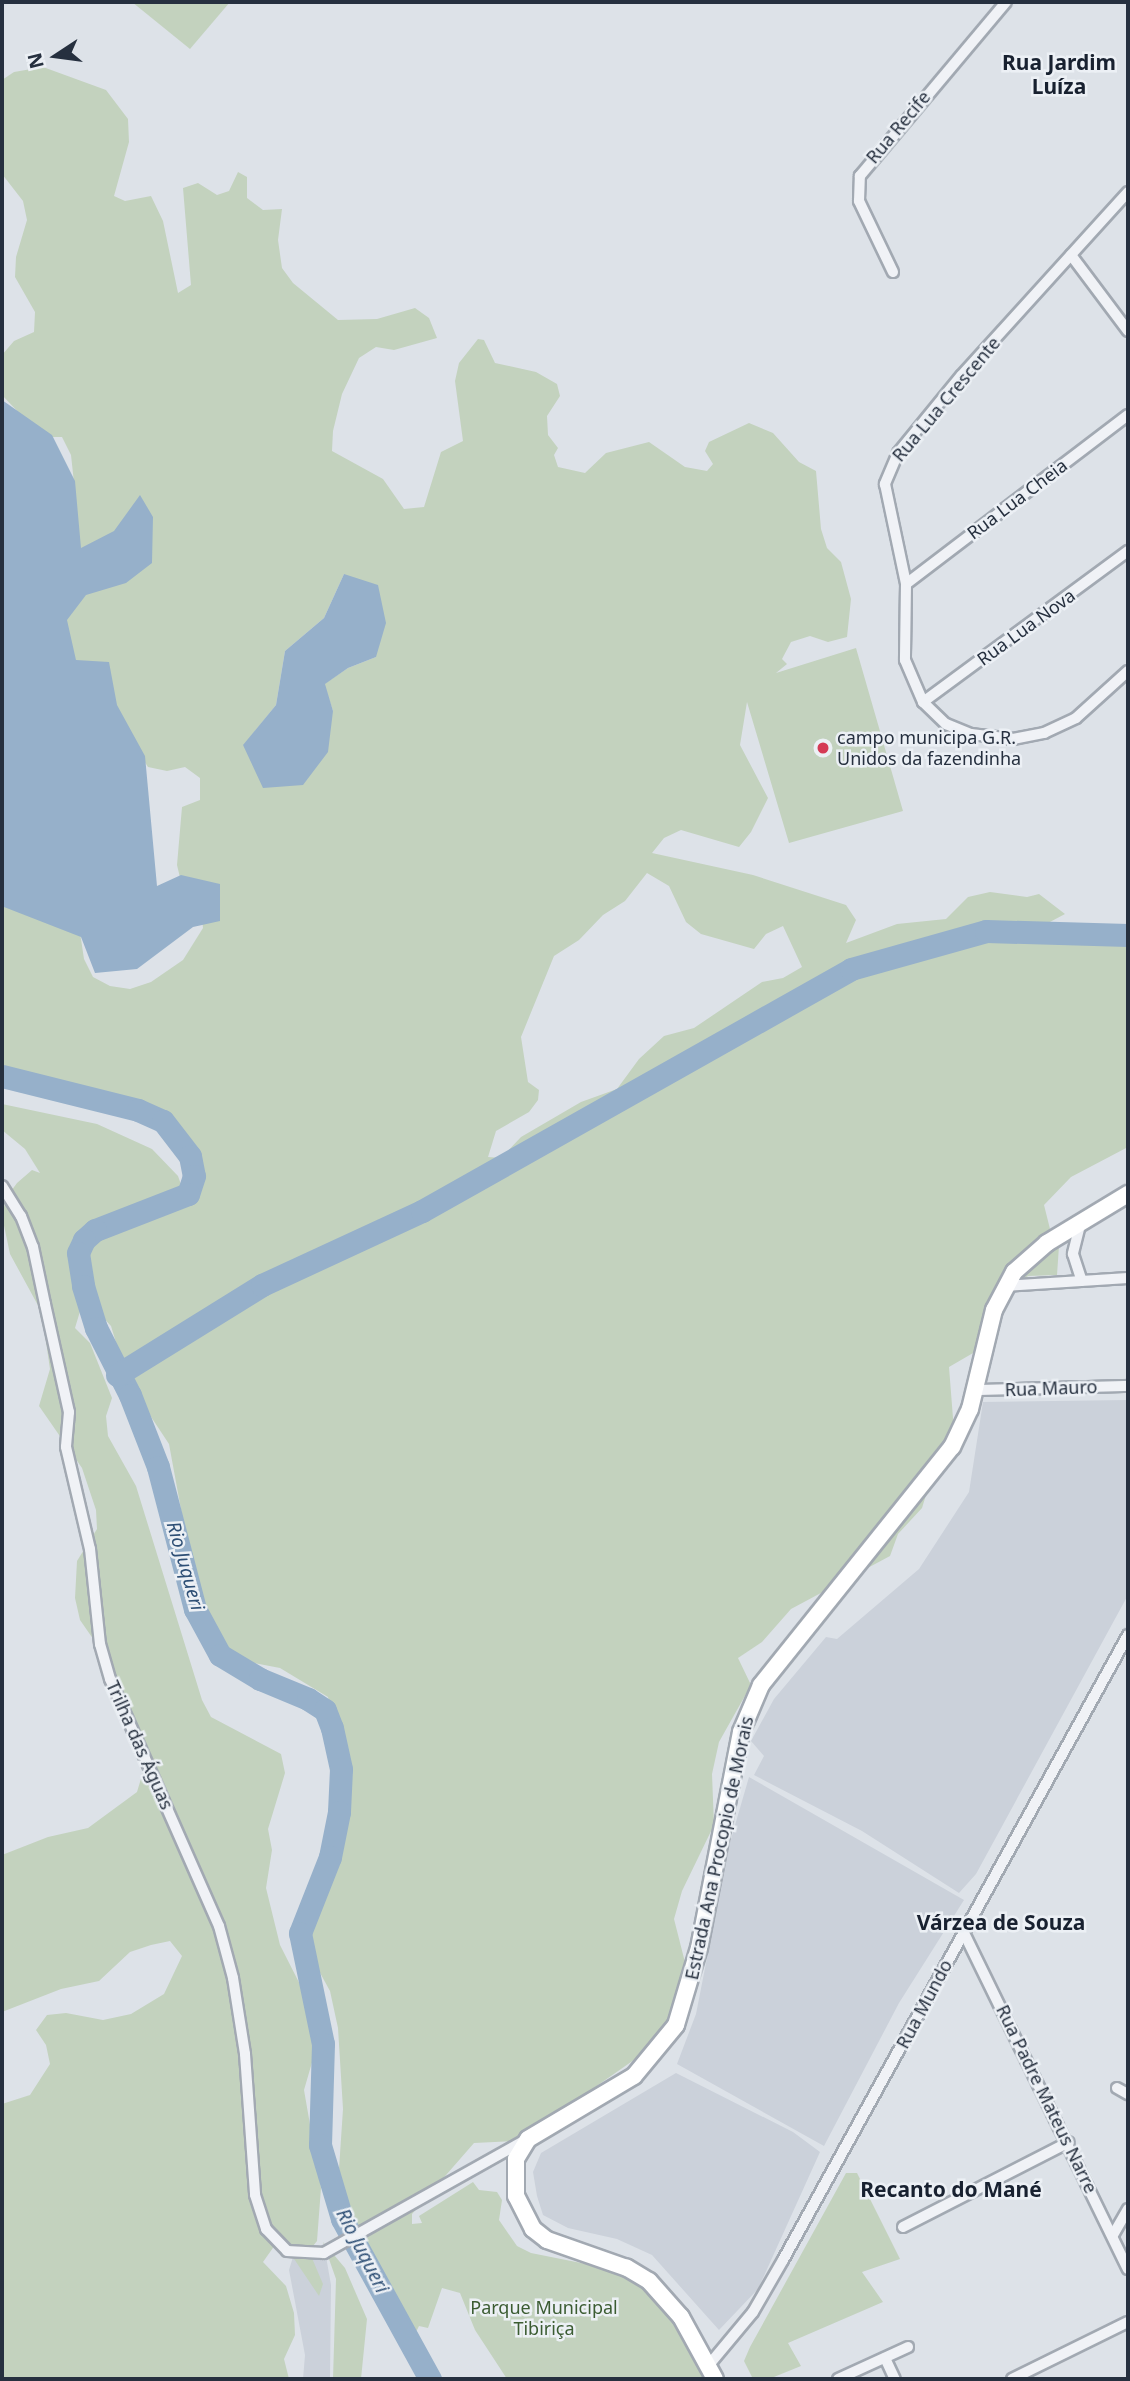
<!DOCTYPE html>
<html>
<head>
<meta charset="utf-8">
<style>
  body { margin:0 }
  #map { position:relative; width:1130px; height:2381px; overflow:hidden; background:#dde2e8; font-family:"Noto Sans",sans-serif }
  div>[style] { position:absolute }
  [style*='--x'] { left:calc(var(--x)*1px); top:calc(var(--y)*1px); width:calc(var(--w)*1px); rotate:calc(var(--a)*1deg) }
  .built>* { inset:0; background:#cbd1da }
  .green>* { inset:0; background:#c3d2be }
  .water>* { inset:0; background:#96b0ca }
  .river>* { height:23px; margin:-11.5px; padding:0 11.5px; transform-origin:11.5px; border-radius:11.5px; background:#96b0ca }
  .roads { filter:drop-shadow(2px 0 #a2a9b2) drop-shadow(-2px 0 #a2a9b2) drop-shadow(0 2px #a2a9b2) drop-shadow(0 -2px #a2a9b2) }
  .street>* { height:10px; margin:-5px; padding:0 5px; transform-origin:5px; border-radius:5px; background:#f0f2f6 }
  .secondary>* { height:16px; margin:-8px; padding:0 8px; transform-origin:8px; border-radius:8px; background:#fff }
  .dots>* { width:19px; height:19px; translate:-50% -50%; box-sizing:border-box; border:4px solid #ecf0f5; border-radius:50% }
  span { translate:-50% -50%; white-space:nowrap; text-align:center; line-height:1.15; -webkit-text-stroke:5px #ecf0f5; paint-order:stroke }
  .street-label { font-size:18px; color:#26303f }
  .poi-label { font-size:18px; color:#26303f }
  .left { translate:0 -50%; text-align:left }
  .park-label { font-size:18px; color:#3b5c32 }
  .water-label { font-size:19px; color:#2e4f75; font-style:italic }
  .quarter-label { font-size:21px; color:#182130; font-weight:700 }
  .frame { position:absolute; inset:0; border:4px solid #26303f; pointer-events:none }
  .north { position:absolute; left:21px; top:21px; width:70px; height:70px; -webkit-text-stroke:5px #ecf0f5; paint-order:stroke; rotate:257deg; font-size:19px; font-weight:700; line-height:28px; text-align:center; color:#26303f }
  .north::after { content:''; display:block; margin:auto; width:24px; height:32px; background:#26303f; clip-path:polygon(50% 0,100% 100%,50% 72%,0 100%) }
</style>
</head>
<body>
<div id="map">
  <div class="built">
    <div style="clip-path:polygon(1128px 1400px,1128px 1595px,976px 1874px,959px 1893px,862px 1831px,754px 1775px,764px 1756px,751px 1741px,774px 1699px,826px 1637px,837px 1639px,919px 1569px,969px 1492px,983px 1402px)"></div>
    <div style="clip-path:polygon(749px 1777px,964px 1900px,899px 2003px,824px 2146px,677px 2064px,696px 2014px,729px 1846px)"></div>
    <div style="clip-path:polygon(676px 2073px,793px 2132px,820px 2152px,758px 2289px,719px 2330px,652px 2255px,617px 2239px,568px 2228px,543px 2215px,537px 2196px,533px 2172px,541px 2153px)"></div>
    <div style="clip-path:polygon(324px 2245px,331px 2285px,330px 2379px,303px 2379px,305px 2355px,289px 2270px,296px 2247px)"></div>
  </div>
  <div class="green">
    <div style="clip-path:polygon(132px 2px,230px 2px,190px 49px)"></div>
    <div style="clip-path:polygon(evenodd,43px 67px,106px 90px,128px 119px,129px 142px,114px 196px,125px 201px,151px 196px,163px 221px,178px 293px,191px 285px,183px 188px,198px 183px,217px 195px,229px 191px,238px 172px,247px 177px,247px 198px,263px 210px,282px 209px,278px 240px,282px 268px,293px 283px,338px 320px,377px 319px,415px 308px,429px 318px,437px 338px,394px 350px,376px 347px,359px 358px,342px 394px,333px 431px,332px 451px,383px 479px,404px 509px,424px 507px,441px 452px,463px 441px,455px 381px,459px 363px,478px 339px,484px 340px,495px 363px,536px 372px,557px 384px,560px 396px,547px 416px,548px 435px,558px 448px,554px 455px,558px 467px,585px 473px,606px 453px,649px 442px,685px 467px,707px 471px,713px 464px,705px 451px,709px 442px,749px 423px,773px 433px,799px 462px,816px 471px,821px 529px,827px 548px,841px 562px,851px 599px,847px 637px,828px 642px,810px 636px,791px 642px,782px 659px,787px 664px,776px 673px,856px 648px,903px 811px,789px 843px,747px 702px,740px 745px,768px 798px,751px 832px,739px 847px,681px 830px,664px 838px,652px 853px,753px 875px,846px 905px,856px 920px,846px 943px,897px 924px,946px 919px,968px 897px,990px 892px,1027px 897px,1039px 894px,1065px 914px,1048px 923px,1054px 941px,1128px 944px,1128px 1147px,1071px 1177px,1044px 1205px,1055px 1249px,1059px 1246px,1057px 1275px,1028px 1276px,1001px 1299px,980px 1349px,949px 1367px,954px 1431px,942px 1443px,922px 1508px,898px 1534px,890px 1556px,791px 1609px,762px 1642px,738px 1658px,751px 1685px,719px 1742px,712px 1774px,714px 1825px,682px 1891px,674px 1919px,690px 1982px,665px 2030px,641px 2055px,518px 2141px,474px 2143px,412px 2214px,412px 2224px,422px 2223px,419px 2216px,473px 2182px,479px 2190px,497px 2192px,502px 2200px,499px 2220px,517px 2246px,531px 2253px,616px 2270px,649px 2289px,674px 2312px,712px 2379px,507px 2379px,475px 2330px,460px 2293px,442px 2288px,428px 2328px,419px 2326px,412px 2340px,407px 2333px,348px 2209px,339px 2169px,343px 2109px,338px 2028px,330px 1991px,301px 1938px,302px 1918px,335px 1799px,337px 1740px,328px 1697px,280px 1668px,243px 1661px,226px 1650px,216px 1635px,194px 1580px,169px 1444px,128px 1382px,111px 1326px,98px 1312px,81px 1308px,75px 1328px,90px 1343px,112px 1398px,106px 1416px,108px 1436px,136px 1486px,202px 1700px,211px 1717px,281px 1754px,285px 1773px,268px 1829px,272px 1850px,266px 1888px,280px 1945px,316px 2016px,320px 2035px,304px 2090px,321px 2188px,317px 2241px,309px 2251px,323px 2284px,319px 2296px,284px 2244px,275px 2245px,263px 2262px,286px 2286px,294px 2313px,295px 2335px,284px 2359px,289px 2379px,2px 2379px,2px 2104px,30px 2095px,50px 2064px,46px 2045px,36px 2030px,47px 2015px,66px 2013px,103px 2020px,131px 2014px,164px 1994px,182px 1956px,170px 1941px,151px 1945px,130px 1952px,99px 1981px,61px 1989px,2px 2012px,2px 1855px,48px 1837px,88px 1828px,137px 1792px,143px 1772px,105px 1656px,80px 1620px,75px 1598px,77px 1561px,97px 1529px,96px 1510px,82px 1468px,39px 1406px,50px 1369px,44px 1328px,40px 1309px,10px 1254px,2px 1216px,6px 1198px,17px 1183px,32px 1170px,40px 1173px,25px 1149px,2px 1130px,2px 1104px,97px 1124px,152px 1149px,178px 1176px,185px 1196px,200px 1186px,203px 1168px,199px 1149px,186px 1134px,128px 1107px,47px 1098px,2px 1084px,2px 883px,78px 919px,84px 959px,93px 977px,110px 986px,130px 989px,151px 982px,183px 960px,203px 928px,201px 909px,182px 886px,177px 865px,182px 807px,200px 800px,200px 778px,185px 767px,167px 771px,148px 767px,127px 735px,56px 681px,76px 501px,71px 455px,62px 437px,42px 437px,2px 395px,2px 355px,14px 341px,34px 332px,35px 312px,15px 277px,16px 257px,27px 220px,23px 201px,2px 174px,2px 80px,14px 72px,43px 67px,344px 574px,376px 657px,348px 668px,324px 684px,333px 711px,243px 746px,276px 705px,285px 651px,324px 618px,344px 574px,43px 67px,647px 873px,669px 886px,686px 922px,701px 934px,754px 949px,766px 934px,783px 926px,802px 967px,783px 978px,762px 982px,694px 1028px,664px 1036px,639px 1059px,617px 1089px,581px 1102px,521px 1137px,501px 1158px,488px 1157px,496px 1131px,529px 1112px,538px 1100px,539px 1090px,528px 1082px,521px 1037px,554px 956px,579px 940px,603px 915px,625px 901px,647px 873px)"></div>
    <div style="clip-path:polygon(846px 2173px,857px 2173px,900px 2259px,862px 2272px,883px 2302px,788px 2343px,801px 2366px,769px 2379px,753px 2379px,744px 2361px,750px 2347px)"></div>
    <div style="clip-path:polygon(323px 2242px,345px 2268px,367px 2319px,361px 2379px,333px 2379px,336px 2279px)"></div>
  </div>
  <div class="water">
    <div style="clip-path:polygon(2px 400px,52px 435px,75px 481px,81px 548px,114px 531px,140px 495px,153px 517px,152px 563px,126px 583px,86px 595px,67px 620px,76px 660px,109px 662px,117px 705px,145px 756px,157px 886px,181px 875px,220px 884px,220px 921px,193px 927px,137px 969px,95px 973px,81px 937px,4px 907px)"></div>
    <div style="clip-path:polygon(344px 574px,378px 585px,386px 623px,376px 657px,348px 668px,325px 684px,333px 711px,328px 752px,303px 785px,263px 788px,243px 745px,276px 705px,285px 651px,324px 618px)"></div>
  </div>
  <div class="river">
    <div style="--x:2;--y:1076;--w:140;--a:14"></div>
    <div style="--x:138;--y:1110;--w:27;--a:24"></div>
    <div style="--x:163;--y:1121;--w:44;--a:52.4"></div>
    <div style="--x:190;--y:1156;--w:20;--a:79"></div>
    <div style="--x:194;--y:1176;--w:19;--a:108"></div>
    <div style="--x:188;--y:1194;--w:100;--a:158.8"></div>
    <div style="--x:95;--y:1230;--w:15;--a:138"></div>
    <div style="--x:84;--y:1240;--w:14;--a:115"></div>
    <div style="--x:78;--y:1253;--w:33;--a:81"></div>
    <div style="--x:83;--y:1286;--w:44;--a:72.8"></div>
    <div style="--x:96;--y:1328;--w:75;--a:63.1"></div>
    <div style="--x:130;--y:1395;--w:77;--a:68.7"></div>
    <div style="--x:158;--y:1467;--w:147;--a:75.4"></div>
    <div style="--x:195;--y:1609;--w:52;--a:61.5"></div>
    <div style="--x:220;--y:1655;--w:47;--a:31"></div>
    <div style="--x:260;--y:1679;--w:52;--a:22.6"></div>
    <div style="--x:308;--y:1699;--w:20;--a:33"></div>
    <div style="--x:325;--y:1710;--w:19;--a:69"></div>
    <div style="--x:332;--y:1728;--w:42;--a:77.6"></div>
    <div style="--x:341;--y:1769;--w:43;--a:92.7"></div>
    <div style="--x:339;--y:1812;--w:46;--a:101.3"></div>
    <div style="--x:330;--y:1857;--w:82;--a:111.5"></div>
    <div style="--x:300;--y:1933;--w:113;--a:78.3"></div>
    <div style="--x:323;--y:2044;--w:101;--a:91.7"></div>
    <div style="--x:320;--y:2145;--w:77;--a:73.4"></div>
    <div style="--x:342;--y:2219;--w:183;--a:61.2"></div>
    <div style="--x:117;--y:1375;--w:171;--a:-31.8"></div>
    <div style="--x:262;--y:1285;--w:176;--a:-24.8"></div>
    <div style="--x:422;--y:1211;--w:493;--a:-29.4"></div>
    <div style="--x:851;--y:969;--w:140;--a:-15.7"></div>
    <div style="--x:986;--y:931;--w:142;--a:1.6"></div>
  </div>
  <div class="roads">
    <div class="street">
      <div style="--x:1128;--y:192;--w:248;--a:132.2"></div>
      <div style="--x:961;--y:376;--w:99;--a:129.3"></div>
      <div style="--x:898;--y:453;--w:34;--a:113"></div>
      <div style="--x:885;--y:484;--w:102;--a:78.1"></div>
      <div style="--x:906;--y:584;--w:76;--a:90.8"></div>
      <div style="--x:905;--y:660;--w:46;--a:66.8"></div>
      <div style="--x:923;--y:702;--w:32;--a:44"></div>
      <div style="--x:946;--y:724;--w:27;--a:22"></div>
      <div style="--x:971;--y:734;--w:42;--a:6.8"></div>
      <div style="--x:1013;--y:739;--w:32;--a:-11"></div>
      <div style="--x:1044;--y:733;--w:35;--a:-25"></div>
      <div style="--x:1076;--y:718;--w:70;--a:-42.1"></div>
      <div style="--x:1071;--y:255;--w:95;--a:53.1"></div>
      <div style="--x:893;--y:272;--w:79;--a:-115.6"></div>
      <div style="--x:859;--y:201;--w:25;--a:-88"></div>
      <div style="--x:860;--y:176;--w:227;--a:-50"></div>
      <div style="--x:906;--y:584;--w:279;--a:-37.3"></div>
      <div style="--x:923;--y:702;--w:255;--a:-36.4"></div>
      <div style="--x:2;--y:1186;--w:36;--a:58"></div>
      <div style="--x:21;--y:1216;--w:33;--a:69"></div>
      <div style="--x:33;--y:1247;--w:58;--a:78.1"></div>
      <div style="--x:45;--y:1304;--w:111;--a:77.5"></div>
      <div style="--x:69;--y:1412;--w:35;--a:95"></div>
      <div style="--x:66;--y:1447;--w:105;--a:76.8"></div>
      <div style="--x:90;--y:1549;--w:96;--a:84"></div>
      <div style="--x:100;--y:1644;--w:36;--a:74"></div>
      <div style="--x:110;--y:1679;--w:270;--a:66.2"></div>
      <div style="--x:219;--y:1926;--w:54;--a:74.9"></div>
      <div style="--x:233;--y:1978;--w:77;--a:81"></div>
      <div style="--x:245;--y:2054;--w:141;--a:85.9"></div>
      <div style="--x:255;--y:2195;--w:36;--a:72"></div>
      <div style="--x:266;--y:2229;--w:30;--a:46"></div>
      <div style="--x:287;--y:2251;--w:37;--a:3"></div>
      <div style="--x:324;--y:2253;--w:231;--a:-29.3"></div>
      <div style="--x:1081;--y:1221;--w:34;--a:104"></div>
      <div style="--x:1073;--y:1254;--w:28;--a:72"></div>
      <div style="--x:1004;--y:1286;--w:124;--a:-3.7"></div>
      <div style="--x:975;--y:1390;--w:153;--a:-1.5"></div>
      <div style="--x:963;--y:1931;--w:376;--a:64"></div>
      <div style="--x:1117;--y:2088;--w:13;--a:29"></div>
      <div style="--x:903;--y:2227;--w:186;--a:-27.1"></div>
      <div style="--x:1113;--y:2235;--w:30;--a:-60"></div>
      <div style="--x:885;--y:2358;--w:23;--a:65"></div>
      <div style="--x:708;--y:2366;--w:70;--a:-50.2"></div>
      <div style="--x:753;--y:2312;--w:60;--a:-60"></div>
      <div style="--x:783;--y:2260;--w:714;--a:-61.1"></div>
      <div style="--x:838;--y:2379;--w:77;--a:-24.6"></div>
      <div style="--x:1012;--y:2379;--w:129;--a:-26.2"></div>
    </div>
    <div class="secondary">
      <div style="--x:715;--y:2379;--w:71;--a:-118.7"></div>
      <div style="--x:681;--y:2317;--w:48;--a:-131.6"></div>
      <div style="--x:649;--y:2281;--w:26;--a:-149"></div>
      <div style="--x:627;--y:2268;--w:85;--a:-160.7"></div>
      <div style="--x:547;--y:2240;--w:18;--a:-142"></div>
      <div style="--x:533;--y:2229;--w:37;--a:-117"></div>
      <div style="--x:516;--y:2196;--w:37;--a:-90"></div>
      <div style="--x:516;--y:2159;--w:23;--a:-59"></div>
      <div style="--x:528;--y:2139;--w:123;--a:-30.7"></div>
      <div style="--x:634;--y:2076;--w:66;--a:-50.5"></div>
      <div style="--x:676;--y:2025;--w:80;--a:-73.4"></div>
      <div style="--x:699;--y:1948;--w:220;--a:-79"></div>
      <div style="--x:741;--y:1732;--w:51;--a:-66.9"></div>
      <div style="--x:761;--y:1685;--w:305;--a:-51.3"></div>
      <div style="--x:952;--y:1447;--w:42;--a:-64.7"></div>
      <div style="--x:970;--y:1409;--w:102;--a:-76.4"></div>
      <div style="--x:994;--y:1310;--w:43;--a:-62.2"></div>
      <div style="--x:1014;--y:1272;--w:44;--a:-41.3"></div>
      <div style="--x:1047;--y:1243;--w:95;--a:-31.2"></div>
    </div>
  </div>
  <div class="dots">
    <div style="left:823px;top:748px;background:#d53a55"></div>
  </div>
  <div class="street-label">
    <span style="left:898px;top:127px;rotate:-50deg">Rua Recife</span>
    <span style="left:946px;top:399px;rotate:-50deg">Rua Lua Crescente</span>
    <span style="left:1017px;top:499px;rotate:-37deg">Rua Lua Cheia</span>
    <span style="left:1026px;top:627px;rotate:-36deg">Rua Lua Nova</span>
    <span style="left:1051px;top:1388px;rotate:-2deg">Rua Mauro</span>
    <span style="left:140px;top:1745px;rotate:66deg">Trilha das Águas</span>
    <span style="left:719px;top:1848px;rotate:-78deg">Estrada Ana Procopio de Morais</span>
    <span style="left:924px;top:2004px;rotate:-62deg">Rua Mundo</span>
    <span style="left:1047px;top:2099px;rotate:64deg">Rua Padre Mateus Narre</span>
  </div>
  <div class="poi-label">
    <span class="left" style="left:837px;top:748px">campo municipa G.R.<br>Unidos da fazendinha</span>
  </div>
  <div class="park-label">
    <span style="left:544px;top:2318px">Parque Municipal<br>Tibiriça</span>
  </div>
  <div class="water-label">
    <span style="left:185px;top:1566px;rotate:74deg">Rio Juqueri</span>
    <span style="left:362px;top:2251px;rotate:63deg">Rio Juqueri</span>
  </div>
  <div class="quarter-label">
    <span style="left:1059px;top:74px">Rua Jardim<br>Luíza</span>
    <span style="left:1001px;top:1922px">Várzea de Souza</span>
    <span style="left:951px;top:2189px">Recanto do Mané</span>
  </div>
  <div class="frame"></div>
  <div class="north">N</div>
</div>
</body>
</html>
